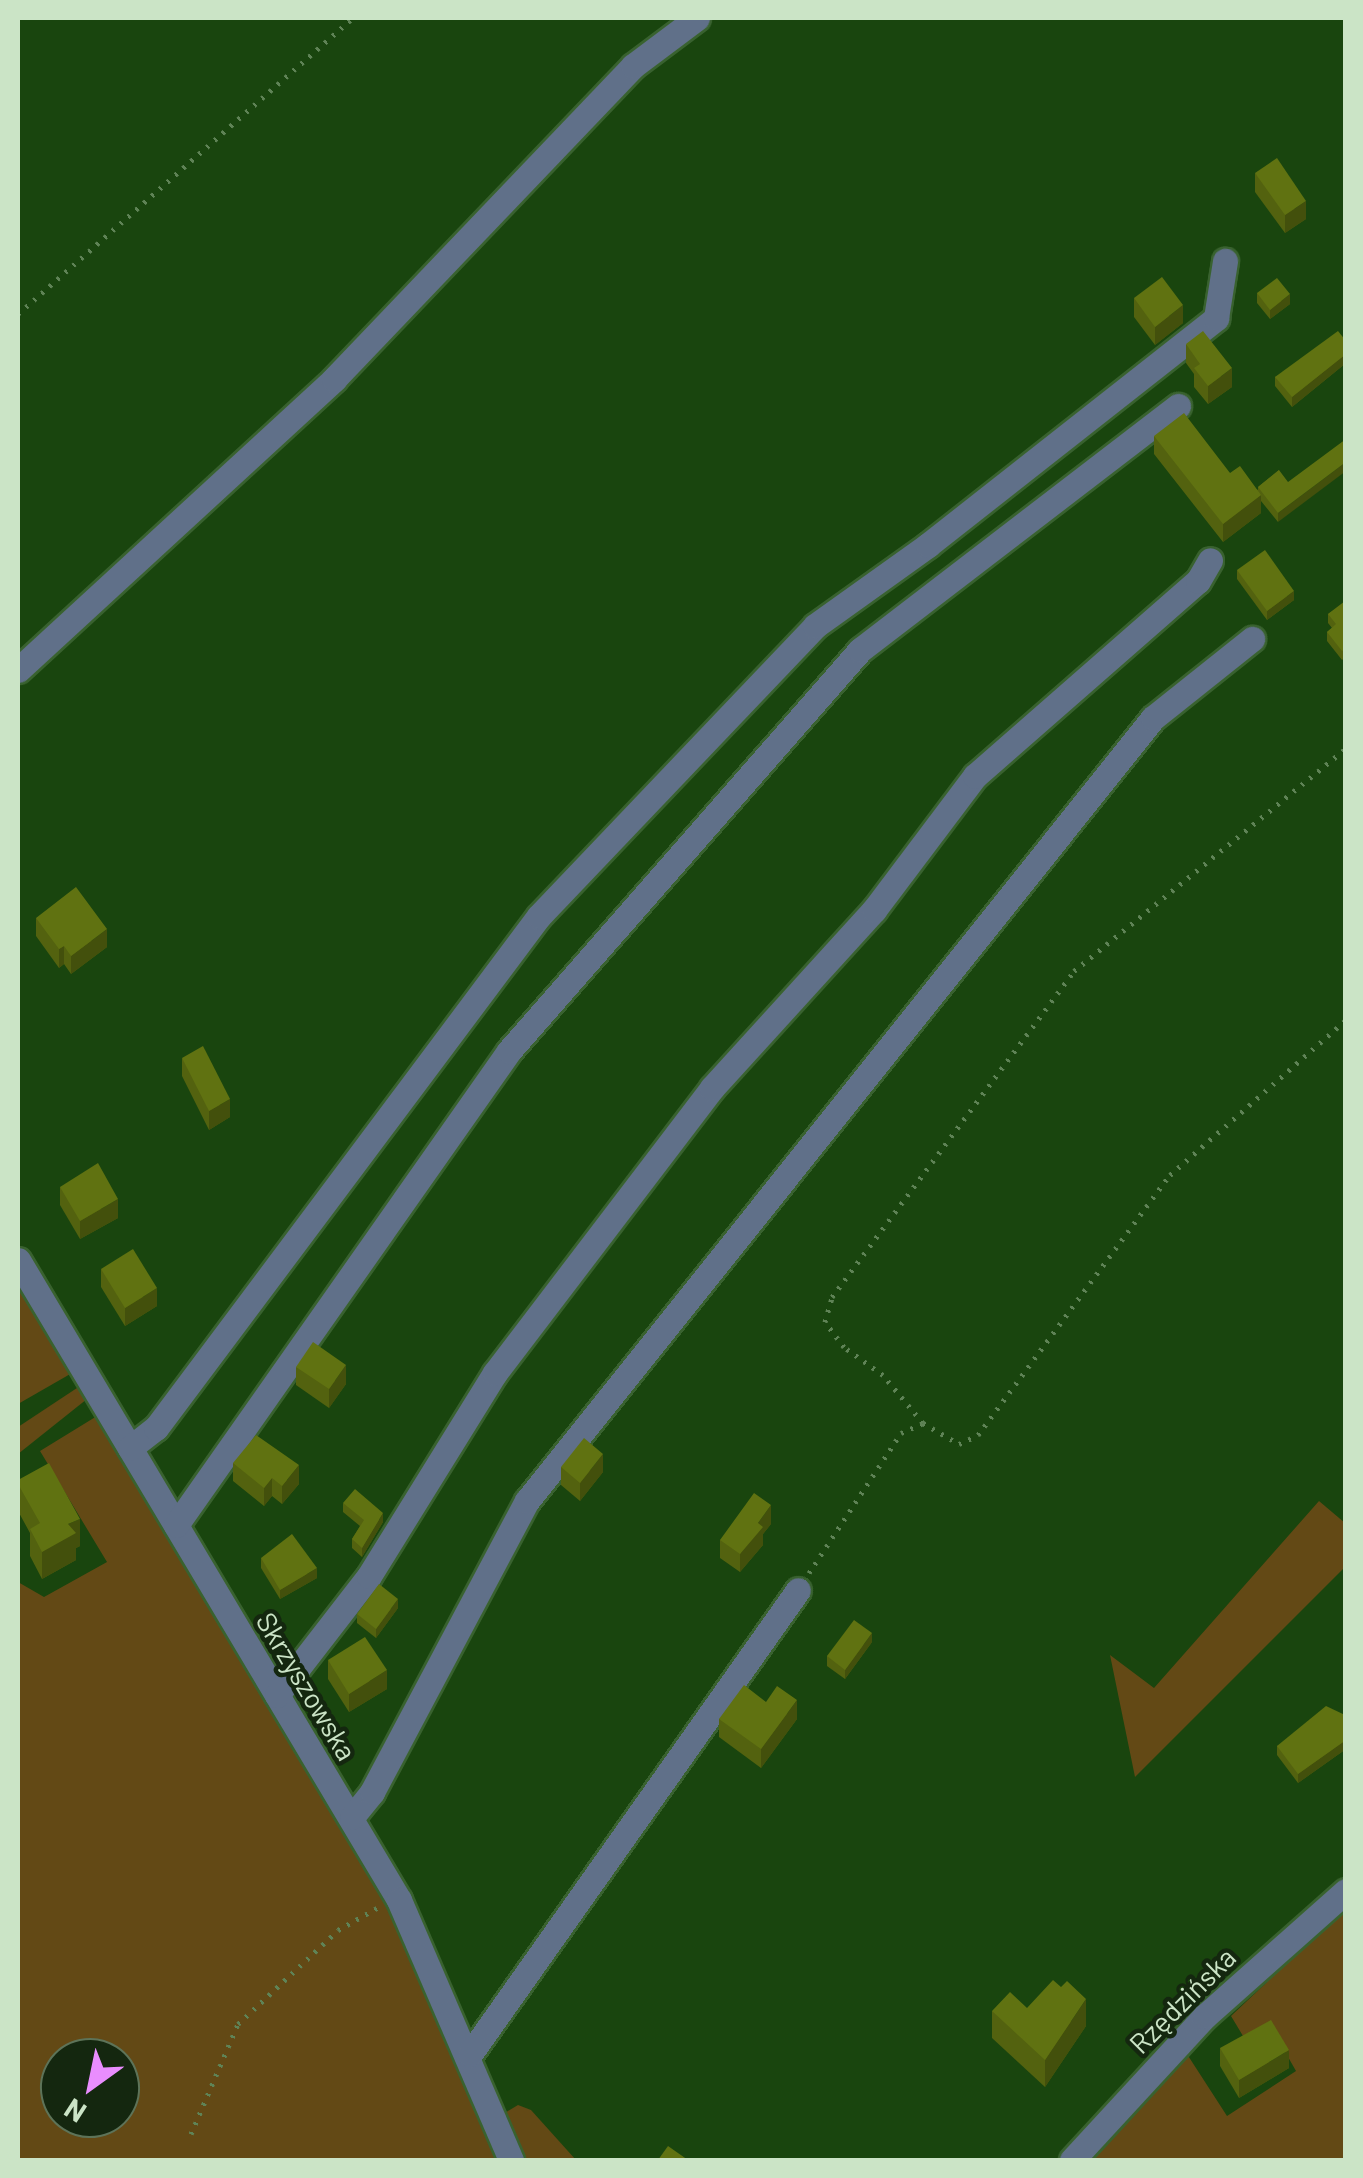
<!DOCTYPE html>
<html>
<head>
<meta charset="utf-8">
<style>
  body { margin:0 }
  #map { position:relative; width:1363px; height:2178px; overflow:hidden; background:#19450e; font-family:Barlow,sans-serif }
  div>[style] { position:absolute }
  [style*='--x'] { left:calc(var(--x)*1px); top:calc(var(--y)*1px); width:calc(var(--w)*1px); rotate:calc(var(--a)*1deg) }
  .green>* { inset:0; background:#634915 }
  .path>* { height:5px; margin-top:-2.5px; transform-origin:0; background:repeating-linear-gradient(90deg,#5f8356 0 2.5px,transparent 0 10.5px) }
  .roads { filter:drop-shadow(2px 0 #39622f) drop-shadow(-2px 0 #39622f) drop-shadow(0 2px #39622f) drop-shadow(0 -2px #39622f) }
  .minor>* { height:25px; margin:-12.5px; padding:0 12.5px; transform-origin:12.5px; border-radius:12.5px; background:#607089 }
  .wall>* { inset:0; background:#53620f }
  .shaded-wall>* { inset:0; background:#43500c }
  .building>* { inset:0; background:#607211 }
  span { translate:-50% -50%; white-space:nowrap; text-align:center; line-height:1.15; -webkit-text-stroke:9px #14270f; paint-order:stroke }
  .street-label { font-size:28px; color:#cbe4c6 }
  .frame { position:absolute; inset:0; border:20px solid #cbe4c6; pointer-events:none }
  .north { position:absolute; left:40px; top:2038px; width:100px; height:100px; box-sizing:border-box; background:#14270f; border:2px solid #5d7358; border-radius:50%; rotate:213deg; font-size:28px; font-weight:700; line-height:40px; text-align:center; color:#cbe4c6 }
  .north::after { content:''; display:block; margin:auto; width:35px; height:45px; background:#e98dfe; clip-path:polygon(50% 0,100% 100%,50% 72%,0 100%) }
</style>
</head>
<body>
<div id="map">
  <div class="green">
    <div style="clip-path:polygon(18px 1281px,72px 1373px,18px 1404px)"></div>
    <div style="clip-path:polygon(80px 1386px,87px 1399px,18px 1454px,18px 1427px)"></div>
    <div style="clip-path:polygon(evenodd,97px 1416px,380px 1886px,500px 2160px,18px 2160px,18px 1582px,44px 1597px,107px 1562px,40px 1451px,97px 1416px,60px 2058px,120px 2058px,120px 2118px,60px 2118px,60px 2058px)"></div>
    <div style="clip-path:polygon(1319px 1501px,1345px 1523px,1345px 1567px,1135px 1777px,1110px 1655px,1154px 1688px)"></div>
    <div style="clip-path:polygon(1345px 1905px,1345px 2160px,1085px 2160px,1185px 2051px,1227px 2116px,1296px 2071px,1271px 2027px,1246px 2041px,1231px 2016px,1267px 1982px,1267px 1968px)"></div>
    <div style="clip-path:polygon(518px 2105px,531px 2110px,576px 2160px,521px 2160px,503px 2114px)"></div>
  </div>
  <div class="path">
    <div style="--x:18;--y:314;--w:447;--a:-41.5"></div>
    <div style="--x:923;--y:1423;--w:62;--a:-129.8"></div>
    <div style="--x:883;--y:1375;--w:48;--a:-144.3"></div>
    <div style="--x:844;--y:1347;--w:31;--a:-127"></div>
    <div style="--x:825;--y:1322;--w:26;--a:-74"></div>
    <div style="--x:832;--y:1297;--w:406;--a:-53.4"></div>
    <div style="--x:1074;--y:971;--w:352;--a:-39.3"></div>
    <div style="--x:809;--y:1573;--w:168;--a:-56.7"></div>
    <div style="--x:901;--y:1433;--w:24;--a:-24"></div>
    <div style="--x:923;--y:1423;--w:42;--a:30.3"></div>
    <div style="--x:959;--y:1444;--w:21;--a:-25"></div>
    <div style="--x:978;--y:1435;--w:323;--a:-53.6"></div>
    <div style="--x:1170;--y:1175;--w:235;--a:-41.4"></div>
    <div style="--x:191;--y:2134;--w:120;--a:-66.9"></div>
    <div style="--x:238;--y:2024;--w:137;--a:-43.2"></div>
    <div style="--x:338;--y:1930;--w:45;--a:-29.4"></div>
  </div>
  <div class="roads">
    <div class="minor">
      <div style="--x:18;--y:670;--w:430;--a:-42.6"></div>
      <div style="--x:334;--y:379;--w:433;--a:-46.3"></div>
      <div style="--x:633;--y:66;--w:80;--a:-36.9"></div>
      <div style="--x:18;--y:1260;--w:745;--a:59.23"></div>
      <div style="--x:399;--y:1900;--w:283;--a:66.7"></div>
      <div style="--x:130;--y:1448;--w:33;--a:-38"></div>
      <div style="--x:156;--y:1428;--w:639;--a:-53.2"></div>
      <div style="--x:539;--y:916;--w:400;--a:-46.4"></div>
      <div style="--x:815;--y:626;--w:139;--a:-35.6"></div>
      <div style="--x:928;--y:545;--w:367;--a:-38.2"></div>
      <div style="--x:1216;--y:318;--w:58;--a:-81"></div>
      <div style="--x:176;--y:1525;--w:579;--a:-54.91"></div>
      <div style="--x:509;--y:1051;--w:533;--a:-48.8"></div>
      <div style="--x:860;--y:650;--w:401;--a:-37.5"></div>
      <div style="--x:277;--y:1695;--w:150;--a:-52.3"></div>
      <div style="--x:369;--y:1576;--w:239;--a:-58.2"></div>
      <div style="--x:495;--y:1373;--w:358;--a:-52.7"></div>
      <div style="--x:712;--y:1088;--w:241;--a:-47.7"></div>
      <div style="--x:874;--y:910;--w:168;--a:-53"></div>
      <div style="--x:975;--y:776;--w:296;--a:-41.2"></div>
      <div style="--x:1198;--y:581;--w:24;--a:-60"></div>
      <div style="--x:352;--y:1817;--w:32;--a:-51"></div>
      <div style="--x:372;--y:1792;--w:330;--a:-62"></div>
      <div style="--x:527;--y:1501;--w:1002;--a:-51.36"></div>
      <div style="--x:1153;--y:718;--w:127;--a:-38.6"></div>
      <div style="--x:470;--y:2054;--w:568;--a:-54.74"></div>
      <div style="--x:1072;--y:2160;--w:196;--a:-47.3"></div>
      <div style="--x:1205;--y:2016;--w:188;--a:-41.6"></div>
    </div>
  </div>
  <div class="wall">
    <div style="clip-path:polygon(1255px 173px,1306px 219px,1285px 233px,1255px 192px)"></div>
    <div style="clip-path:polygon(1257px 293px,1290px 304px,1270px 319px,1257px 303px)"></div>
    <div style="clip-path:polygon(1134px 298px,1183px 323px,1155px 345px,1134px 317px)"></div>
    <div style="clip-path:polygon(1346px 341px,1346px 363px,1292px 407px,1275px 386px,1275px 377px)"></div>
    <div style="clip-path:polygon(1186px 344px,1232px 387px,1208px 404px,1194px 387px,1194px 374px,1186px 363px)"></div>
    <div style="clip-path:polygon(1154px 436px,1230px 473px,1258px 490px,1258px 487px,1279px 470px,1278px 522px,1261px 501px,1261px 513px,1223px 542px,1154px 454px)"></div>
    <div style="clip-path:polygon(1237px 570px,1294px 600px,1267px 620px,1237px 579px)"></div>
    <div style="clip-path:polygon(1346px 602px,1346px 657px,1342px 660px,1327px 641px,1327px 632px,1332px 628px,1328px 623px,1328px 614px)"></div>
    <div style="clip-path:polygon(36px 918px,107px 947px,71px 974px,64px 964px,59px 968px,36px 936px)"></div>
    <div style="clip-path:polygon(182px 1058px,230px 1117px,209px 1130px,182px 1076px)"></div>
    <div style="clip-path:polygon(60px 1187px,118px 1218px,80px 1239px,60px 1205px)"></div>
    <div style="clip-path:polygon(101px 1269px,157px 1306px,125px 1326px,101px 1287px)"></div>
    <div style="clip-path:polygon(296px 1367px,346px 1384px,329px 1408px,296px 1385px)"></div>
    <div style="clip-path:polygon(233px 1463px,299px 1484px,282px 1504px,272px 1496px,264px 1506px,233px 1481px)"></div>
    <div style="clip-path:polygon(561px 1467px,603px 1472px,580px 1501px,561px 1485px)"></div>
    <div style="clip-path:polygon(18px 1480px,80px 1546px,76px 1548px,76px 1560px,42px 1579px,30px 1556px,30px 1533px,18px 1511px)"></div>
    <div style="clip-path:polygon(343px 1503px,383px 1522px,362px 1557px,352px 1548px,352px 1539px,360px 1526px,343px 1512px)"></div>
    <div style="clip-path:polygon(771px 1524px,763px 1534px,763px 1545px,740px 1572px,720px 1558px,720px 1540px)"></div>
    <div style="clip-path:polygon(261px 1558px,317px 1578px,280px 1599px,261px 1568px)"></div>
    <div style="clip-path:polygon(398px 1608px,376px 1638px,357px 1623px,357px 1614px)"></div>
    <div style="clip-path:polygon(872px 1642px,845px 1679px,827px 1666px,827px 1656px)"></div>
    <div style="clip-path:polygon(328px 1660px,387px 1689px,349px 1712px,328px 1679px)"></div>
    <div style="clip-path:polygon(766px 1702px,797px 1719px,761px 1768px,719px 1737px,719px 1719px)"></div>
    <div style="clip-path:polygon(1345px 1715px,1346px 1749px,1298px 1783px,1277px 1755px,1277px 1746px)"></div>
    <div style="clip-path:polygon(1027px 2008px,1086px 2026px,1045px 2087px,992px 2038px,992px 2011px)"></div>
    <div style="clip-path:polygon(1220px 2048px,1289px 2068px,1239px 2098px,1220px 2066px)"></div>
  </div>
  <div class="shaded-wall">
    <div style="clip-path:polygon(1306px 201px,1306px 219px,1285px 233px,1285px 215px)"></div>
    <div style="clip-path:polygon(1290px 294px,1290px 304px,1270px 319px,1270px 310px)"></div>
    <div style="clip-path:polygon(1183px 305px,1183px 323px,1155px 345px,1155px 327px)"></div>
    <div style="clip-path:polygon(1346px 354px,1346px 363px,1292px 407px,1292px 397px)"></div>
    <div style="clip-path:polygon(1232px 368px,1232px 387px,1208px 404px,1208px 386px)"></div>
    <div style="clip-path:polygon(1346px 462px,1346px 471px,1278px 522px,1278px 513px)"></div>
    <div style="clip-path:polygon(1261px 495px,1261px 513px,1223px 542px,1223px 524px)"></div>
    <div style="clip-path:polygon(1294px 591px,1294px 600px,1267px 620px,1267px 611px)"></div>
    <div style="clip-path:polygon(107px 929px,107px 947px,71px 974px,71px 956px)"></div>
    <div style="clip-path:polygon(64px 946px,64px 964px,59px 968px,59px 949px)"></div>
    <div style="clip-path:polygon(230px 1099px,230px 1117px,209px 1130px,209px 1111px)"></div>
    <div style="clip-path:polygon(118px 1199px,118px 1218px,80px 1239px,80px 1221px)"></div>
    <div style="clip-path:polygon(157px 1288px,157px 1306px,125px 1326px,125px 1308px)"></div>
    <div style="clip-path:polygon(346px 1365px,346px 1384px,329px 1408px,329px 1389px)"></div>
    <div style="clip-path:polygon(603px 1454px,603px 1472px,580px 1501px,580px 1483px)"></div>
    <div style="clip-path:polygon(299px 1465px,299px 1484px,282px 1504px,282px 1486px)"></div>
    <div style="clip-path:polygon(272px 1478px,272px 1496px,264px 1506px,264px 1488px)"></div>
    <div style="clip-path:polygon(771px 1505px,771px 1524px,763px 1534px,763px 1545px,740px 1572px,740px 1554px,758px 1523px)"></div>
    <div style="clip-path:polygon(383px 1513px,383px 1522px,362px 1557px,362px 1548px)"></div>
    <div style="clip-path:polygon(80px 1519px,80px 1546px,76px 1548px,76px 1560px,42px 1579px,42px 1552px,68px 1524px)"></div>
    <div style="clip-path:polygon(317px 1568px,317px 1578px,280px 1599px,280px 1590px)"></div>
    <div style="clip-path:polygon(398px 1599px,398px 1608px,376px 1638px,376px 1629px)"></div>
    <div style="clip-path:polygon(872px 1633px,872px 1642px,845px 1679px,845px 1670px)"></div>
    <div style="clip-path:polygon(387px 1670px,387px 1689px,349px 1712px,349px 1694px)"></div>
    <div style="clip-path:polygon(797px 1700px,797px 1719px,761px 1768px,761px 1749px)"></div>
    <div style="clip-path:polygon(1346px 1740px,1346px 1749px,1298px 1783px,1298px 1774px)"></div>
    <div style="clip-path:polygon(1086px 1999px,1086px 2026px,1045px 2087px,1045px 2060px)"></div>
    <div style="clip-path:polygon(1289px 2050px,1289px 2068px,1239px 2098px,1239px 2080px)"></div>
  </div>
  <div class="building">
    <div style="clip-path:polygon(1277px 158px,1306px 201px,1285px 215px,1255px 173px)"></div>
    <div style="clip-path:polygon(1162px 277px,1183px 305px,1155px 327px,1134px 298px)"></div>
    <div style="clip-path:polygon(1277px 278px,1290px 294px,1270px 310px,1257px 293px)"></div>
    <div style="clip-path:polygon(1203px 331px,1232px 368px,1208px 386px,1194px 368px,1200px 364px,1186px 344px)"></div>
    <div style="clip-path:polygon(1338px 331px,1346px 341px,1346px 354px,1292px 397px,1275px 377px)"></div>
    <div style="clip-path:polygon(1184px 413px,1230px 473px,1240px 466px,1261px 495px,1223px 524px,1154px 436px)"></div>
    <div style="clip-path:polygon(1346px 439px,1346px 462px,1278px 513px,1258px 487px,1279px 470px,1288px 482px)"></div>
    <div style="clip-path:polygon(1265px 550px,1294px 591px,1267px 611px,1237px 570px)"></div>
    <div style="clip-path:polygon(1345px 601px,1346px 648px,1342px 651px,1327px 632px,1336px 624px,1328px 614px)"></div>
    <div style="clip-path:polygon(76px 887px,107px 929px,71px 956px,64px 946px,59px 949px,36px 918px)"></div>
    <div style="clip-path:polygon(203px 1046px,230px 1099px,209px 1111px,182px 1058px)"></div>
    <div style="clip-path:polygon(98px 1163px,118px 1199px,80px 1221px,60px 1187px)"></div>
    <div style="clip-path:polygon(133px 1249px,157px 1288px,125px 1308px,101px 1269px)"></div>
    <div style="clip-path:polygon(313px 1342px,346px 1365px,329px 1389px,296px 1367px)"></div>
    <div style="clip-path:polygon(256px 1435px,299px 1465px,282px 1486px,272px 1478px,264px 1488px,233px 1463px)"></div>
    <div style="clip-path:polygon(584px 1438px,603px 1454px,580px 1483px,561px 1467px)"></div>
    <div style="clip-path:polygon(49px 1463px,80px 1519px,68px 1524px,76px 1533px,42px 1552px,30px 1529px,40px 1523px,18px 1484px,18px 1480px)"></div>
    <div style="clip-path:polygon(355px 1489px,383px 1513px,362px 1548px,352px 1539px,364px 1520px,343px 1503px)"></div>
    <div style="clip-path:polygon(754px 1493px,771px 1505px,758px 1523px,763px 1527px,740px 1554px,720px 1540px)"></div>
    <div style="clip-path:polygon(292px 1534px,317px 1568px,280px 1590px,261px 1558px)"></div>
    <div style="clip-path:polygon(379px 1584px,398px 1599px,376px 1629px,357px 1614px)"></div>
    <div style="clip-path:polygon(854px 1620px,872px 1633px,845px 1670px,827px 1656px)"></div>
    <div style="clip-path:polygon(365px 1637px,387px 1670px,349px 1694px,328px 1660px)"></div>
    <div style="clip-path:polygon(744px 1685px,766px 1702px,777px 1686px,797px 1700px,761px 1749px,719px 1719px)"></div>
    <div style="clip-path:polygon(1326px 1706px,1345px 1715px,1346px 1740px,1298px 1774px,1277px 1746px)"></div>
    <div style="clip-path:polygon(1053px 1980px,1061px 1987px,1067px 1981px,1086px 1999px,1045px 2060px,992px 2011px,1010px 1992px,1027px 2008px)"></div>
    <div style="clip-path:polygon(1271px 2020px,1289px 2050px,1239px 2080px,1220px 2048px)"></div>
    <div style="clip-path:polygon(668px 2146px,688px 2160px,658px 2160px)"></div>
  </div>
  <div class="street-label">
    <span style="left:307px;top:1686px;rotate:59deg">Skrzyszowska</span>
    <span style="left:1182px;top:2000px;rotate:-45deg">Rzędzińska</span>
  </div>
  <div class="frame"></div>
  <div class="north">N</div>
</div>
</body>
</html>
